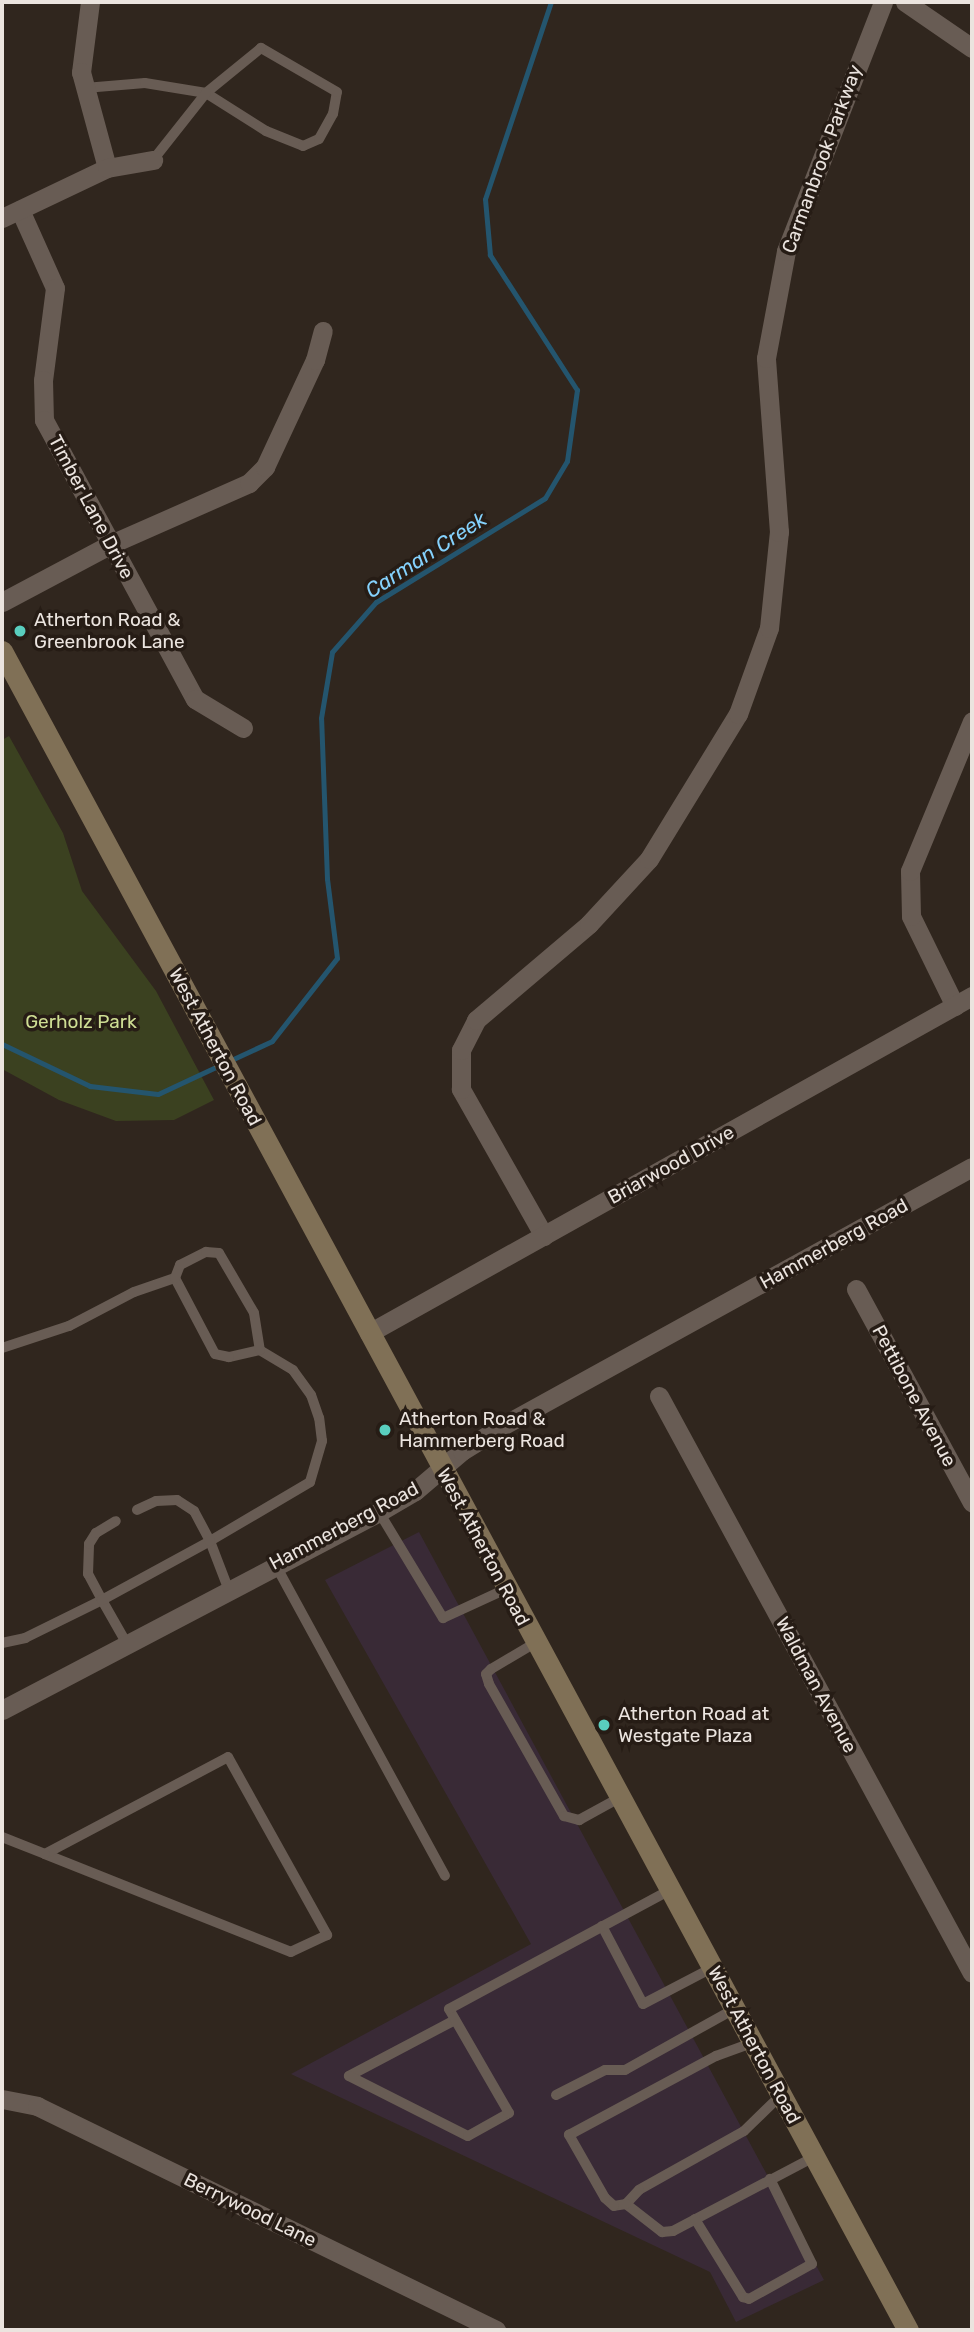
<!DOCTYPE html>
<html>
<head>
<meta charset="utf-8">
<style>
  body { margin:0 }
  #map { position:relative; width:974px; height:2332px; overflow:hidden; background:#30261e; font-family:Rubik,sans-serif }
  div>[style] { position:absolute }
  [style*='--x'] { left:calc(var(--x)*1px); top:calc(var(--y)*1px); width:calc(var(--w)*1px); rotate:calc(var(--a)*1deg) }
  .commercial>* { inset:0; background:#392a36 }
  .green>* { inset:0; background:#3b4120 }
  .stream>* { height:5px; margin:-2.5px; padding:0 2.5px; transform-origin:2.5px; border-radius:2.5px; background:#24556e }
  .lane>* { height:10px; margin:-5px; padding:0 5px; transform-origin:5px; border-radius:5px; background:#685c54 }
  .street>* { height:19px; margin:-9.5px; padding:0 9.5px; transform-origin:9.5px; border-radius:9.5px; background:#685c54 }
  .secondary>* { height:21px; margin:-10.5px; padding:0 10.5px; transform-origin:10.5px; border-radius:10.5px; background:#807056 }
  .dots>* { width:19px; height:19px; translate:-50% -50%; box-sizing:border-box; border:4px solid #261c15; border-radius:50% }
  span { translate:-50% -50%; white-space:nowrap; text-align:center; line-height:1.15; -webkit-text-stroke:7px #261c15; paint-order:stroke }
  .street-label { font-size:19px; color:#ebe4df }
  .poi-label { font-size:19px; color:#ebe4df }
  .left { translate:0 -50%; text-align:left }
  .park-label { font-size:19px; color:#cedd93 }
  .water-label { font-size:21px; color:#85d2fd; font-style:italic }
  .frame { position:absolute; inset:0; border:4px solid #ebe4df; pointer-events:none }
</style>
</head>
<body>
<div id="map">
  <div class="commercial">
    <div style="clip-path:polygon(419px 1532px,824px 2280px,736px 2322px,710px 2272px,291px 2074px,531px 1944px,325px 1580px)"></div>
  </div>
  <div class="green">
    <div style="clip-path:polygon(9px 736px,63px 833px,82px 891px,156px 991px,214px 1100px,174px 1120px,116px 1121px,59px 1100px,2px 1069px,2px 740px)"></div>
  </div>
  <div class="stream">
    <div style="--x:2;--y:1044;--w:98;--a:25.5"></div>
    <div style="--x:90;--y:1086;--w:68;--a:6.7"></div>
    <div style="--x:158;--y:1094;--w:68;--a:-25.1"></div>
    <div style="--x:229;--y:1061;--w:47;--a:-24.9"></div>
    <div style="--x:272;--y:1041;--w:105;--a:-51.9"></div>
    <div style="--x:337;--y:958;--w:80;--a:-97.2"></div>
    <div style="--x:327;--y:879;--w:161;--a:-92.1"></div>
    <div style="--x:321;--y:718;--w:67;--a:-80.5"></div>
    <div style="--x:332;--y:652;--w:67;--a:-48.7"></div>
    <div style="--x:376;--y:602;--w:198;--a:-31.6"></div>
    <div style="--x:545;--y:498;--w:43;--a:-59.3"></div>
    <div style="--x:567;--y:461;--w:72;--a:-82"></div>
    <div style="--x:577;--y:390;--w:161;--a:-122.8"></div>
    <div style="--x:490;--y:255;--w:56;--a:-95.1"></div>
    <div style="--x:485;--y:199;--w:208;--a:-71.5"></div>
  </div>
  <div class="lane">
    <div style="--x:85;--y:88;--w:60;--a:-4.8"></div>
    <div style="--x:145;--y:83;--w:62;--a:9.3"></div>
    <div style="--x:206;--y:93;--w:71;--a:32.3"></div>
    <div style="--x:266;--y:131;--w:40;--a:22"></div>
    <div style="--x:303;--y:146;--w:17;--a:-24"></div>
    <div style="--x:319;--y:139;--w:29;--a:-61"></div>
    <div style="--x:333;--y:114;--w:22;--a:-80"></div>
    <div style="--x:337;--y:92;--w:88;--a:-149.9"></div>
    <div style="--x:261;--y:48;--w:71;--a:140.7"></div>
    <div style="--x:206;--y:93;--w:85;--a:128.3"></div>
    <div style="--x:2;--y:1348;--w:71;--a:-18.2"></div>
    <div style="--x:69;--y:1326;--w:73;--a:-27.6"></div>
    <div style="--x:134;--y:1292;--w:43;--a:-18.9"></div>
    <div style="--x:379;--y:1512;--w:124;--a:58.9"></div>
    <div style="--x:443;--y:1618;--w:69;--a:-24.7"></div>
    <div style="--x:275;--y:1564;--w:355;--a:61.4"></div>
    <div style="--x:228;--y:1588;--w:50;--a:-111"></div>
    <div style="--x:210;--y:1541;--w:116;--a:-30.5"></div>
    <div style="--x:310;--y:1482;--w:43;--a:-73.7"></div>
    <div style="--x:322;--y:1441;--w:23;--a:-97"></div>
    <div style="--x:319;--y:1418;--w:24;--a:-109"></div>
    <div style="--x:311;--y:1395;--w:31;--a:-126"></div>
    <div style="--x:293;--y:1370;--w:39;--a:-149"></div>
    <div style="--x:260;--y:1350;--w:32;--a:167"></div>
    <div style="--x:229;--y:1357;--w:14;--a:-168"></div>
    <div style="--x:215;--y:1354;--w:86;--a:-117.8"></div>
    <div style="--x:175;--y:1278;--w:14;--a:-69"></div>
    <div style="--x:180;--y:1265;--w:29;--a:-27"></div>
    <div style="--x:206;--y:1252;--w:13;--a:4"></div>
    <div style="--x:219;--y:1253;--w:69;--a:59.7"></div>
    <div style="--x:254;--y:1313;--w:37;--a:81"></div>
    <div style="--x:2;--y:1643;--w:24;--a:-12"></div>
    <div style="--x:25;--y:1638;--w:86;--a:-26.3"></div>
    <div style="--x:102;--y:1600;--w:30;--a:-118"></div>
    <div style="--x:88;--y:1574;--w:30;--a:-88"></div>
    <div style="--x:89;--y:1544;--w:13;--a:-58"></div>
    <div style="--x:96;--y:1533;--w:23;--a:-31"></div>
    <div style="--x:535;--y:1643;--w:51;--a:149.4"></div>
    <div style="--x:491;--y:1669;--w:7;--a:135"></div>
    <div style="--x:486;--y:1674;--w:10;--a:73"></div>
    <div style="--x:489;--y:1684;--w:152;--a:60.4"></div>
    <div style="--x:564;--y:1816;--w:16;--a:15"></div>
    <div style="--x:579;--y:1820;--w:46;--a:-28.8"></div>
    <div style="--x:127;--y:1644;--w:51;--a:-119.6"></div>
    <div style="--x:102;--y:1600;--w:123;--a:-28.6"></div>
    <div style="--x:210;--y:1541;--w:34;--a:-118"></div>
    <div style="--x:194;--y:1511;--w:20;--a:-147"></div>
    <div style="--x:177;--y:1500;--w:21;--a:177"></div>
    <div style="--x:156;--y:1501;--w:21;--a:155"></div>
    <div style="--x:228;--y:1757;--w:204;--a:60.9"></div>
    <div style="--x:327;--y:1935;--w:40;--a:155"></div>
    <div style="--x:291;--y:1952;--w:265;--a:-158.3"></div>
    <div style="--x:45;--y:1854;--w:207;--a:-27.9"></div>
    <div style="--x:2;--y:1837;--w:46;--a:21.6"></div>
    <div style="--x:602;--y:1926;--w:88;--a:62.3"></div>
    <div style="--x:643;--y:2004;--w:78;--a:-27.6"></div>
    <div style="--x:455;--y:2020;--w:120;--a:152.2"></div>
    <div style="--x:349;--y:2076;--w:133;--a:26.8"></div>
    <div style="--x:468;--y:2136;--w:47;--a:-29.3"></div>
    <div style="--x:509;--y:2113;--w:120;--a:-120"></div>
    <div style="--x:449;--y:2009;--w:251;--a:-28.3"></div>
    <div style="--x:556;--y:2095;--w:55;--a:-27"></div>
    <div style="--x:605;--y:2070;--w:20;--a:0"></div>
    <div style="--x:625;--y:2070;--w:125;--a:-29.2"></div>
    <div style="--x:781;--y:2095;--w:52;--a:135.8"></div>
    <div style="--x:744;--y:2131;--w:120;--a:150.7"></div>
    <div style="--x:639;--y:2190;--w:19;--a:133"></div>
    <div style="--x:626;--y:2204;--w:46;--a:37.9"></div>
    <div style="--x:662;--y:2232;--w:11;--a:-5"></div>
    <div style="--x:673;--y:2231;--w:159;--a:-27.7"></div>
    <div style="--x:626;--y:2204;--w:12;--a:171"></div>
    <div style="--x:614;--y:2206;--w:12;--a:-138"></div>
    <div style="--x:605;--y:2198;--w:73;--a:-119.7"></div>
    <div style="--x:569;--y:2135;--w:167;--a:-28.3"></div>
    <div style="--x:716;--y:2056;--w:38;--a:-20"></div>
    <div style="--x:695;--y:2219;--w:92;--a:58.4"></div>
    <div style="--x:743;--y:2297;--w:6;--a:18"></div>
    <div style="--x:749;--y:2299;--w:72;--a:-29.1"></div>
    <div style="--x:812;--y:2264;--w:95;--a:-116.3"></div>
  </div>
  <div class="street">
    <div style="--x:90;--y:2;--w:71;--a:97.3"></div>
    <div style="--x:81;--y:72;--w:99;--a:74.8"></div>
    <div style="--x:905;--y:2;--w:81;--a:34.5"></div>
    <div style="--x:20;--y:210;--w:85;--a:65.8"></div>
    <div style="--x:55;--y:288;--w:93;--a:97.4"></div>
    <div style="--x:43;--y:380;--w:40;--a:88.6"></div>
    <div style="--x:44;--y:420;--w:317;--a:61.6"></div>
    <div style="--x:195;--y:699;--w:56;--a:31.1"></div>
    <div style="--x:2;--y:218;--w:116;--a:-25.5"></div>
    <div style="--x:107;--y:168;--w:47;--a:-9.9"></div>
    <div style="--x:2;--y:602;--w:123;--a:-28"></div>
    <div style="--x:111;--y:544;--w:151;--a:-23.8"></div>
    <div style="--x:249;--y:483;--w:23;--a:-45"></div>
    <div style="--x:265;--y:467;--w:118;--a:-65"></div>
    <div style="--x:315;--y:360;--w:30;--a:-75"></div>
    <div style="--x:955;--y:1006;--w:100;--a:-116.1"></div>
    <div style="--x:911;--y:916;--w:45;--a:-91.3"></div>
    <div style="--x:910;--y:871;--w:162;--a:-67.5"></div>
    <div style="--x:544;--y:1236;--w:169;--a:-119.5"></div>
    <div style="--x:461;--y:1089;--w:39;--a:-90"></div>
    <div style="--x:461;--y:1050;--w:34;--a:-63"></div>
    <div style="--x:476;--y:1020;--w:148;--a:-40.3"></div>
    <div style="--x:589;--y:924;--w:88;--a:-47.3"></div>
    <div style="--x:649;--y:859;--w:170;--a:-58.5"></div>
    <div style="--x:738;--y:714;--w:91;--a:-70.2"></div>
    <div style="--x:769;--y:628;--w:97;--a:-84.1"></div>
    <div style="--x:779;--y:532;--w:174;--a:-94.3"></div>
    <div style="--x:766;--y:358;--w:109;--a:-79.4"></div>
    <div style="--x:786;--y:251;--w:267;--a:-68.7"></div>
    <div style="--x:856;--y:1289;--w:243;--a:61.5"></div>
    <div style="--x:369;--y:1333;--w:691;--a:-29.2"></div>
    <div style="--x:659;--y:1396;--w:656;--a:61.52"></div>
    <div style="--x:2;--y:1710;--w:426;--a:-27.7"></div>
    <div style="--x:379;--y:1512;--w:42;--a:-30.3"></div>
    <div style="--x:415;--y:1491;--w:62;--a:-40.4"></div>
    <div style="--x:462;--y:1451;--w:49;--a:-31.8"></div>
    <div style="--x:504;--y:1425;--w:534;--a:-28.87"></div>
    <div style="--x:2;--y:2099;--w:36;--a:11"></div>
    <div style="--x:37;--y:2106;--w:511;--a:26.01"></div>
  </div>
  <div class="secondary">
    <div style="--x:2;--y:651;--w:1908;--a:61.65"></div>
  </div>
  <div class="dots">
    <div style="left:20px;top:631px;background:#59cebe"></div>
    <div style="left:385px;top:1430px;background:#59cebe"></div>
    <div style="left:604px;top:1725px;background:#59cebe"></div>
  </div>
  <div class="street-label">
    <span style="left:822px;top:159px;rotate:-70deg">Carmanbrook Parkway</span>
    <span style="left:91px;top:507px;rotate:62deg">Timber Lane Drive</span>
    <span style="left:215px;top:1047px;rotate:62deg">West Atherton Road</span>
    <span style="left:671px;top:1165px;rotate:-29deg">Briarwood Drive</span>
    <span style="left:834px;top:1244px;rotate:-29deg">Hammerberg Road</span>
    <span style="left:914px;top:1396px;rotate:62deg">Pettibone Avenue</span>
    <span style="left:344px;top:1526px;rotate:-28deg">Hammerberg Road</span>
    <span style="left:483px;top:1547px;rotate:62deg">West Atherton Road</span>
    <span style="left:816px;top:1685px;rotate:62deg">Waldman Avenue</span>
    <span style="left:754px;top:2045px;rotate:62deg">West Atherton Road</span>
    <span style="left:250px;top:2210px;rotate:26deg">Berrywood Lane</span>
  </div>
  <div class="poi-label">
    <span class="left" style="left:34px;top:631px">Atherton Road &amp;<br>Greenbrook Lane</span>
    <span class="left" style="left:399px;top:1430px">Atherton Road &amp;<br>Hammerberg Road</span>
    <span class="left" style="left:618px;top:1725px">Atherton Road at<br>Westgate Plaza</span>
  </div>
  <div class="park-label">
    <span style="left:81px;top:1022px">Gerholz Park</span>
  </div>
  <div class="water-label">
    <span style="left:426px;top:555px;rotate:-33deg">Carman Creek</span>
  </div>
  <div class="frame"></div>
</div>
</body>
</html>
